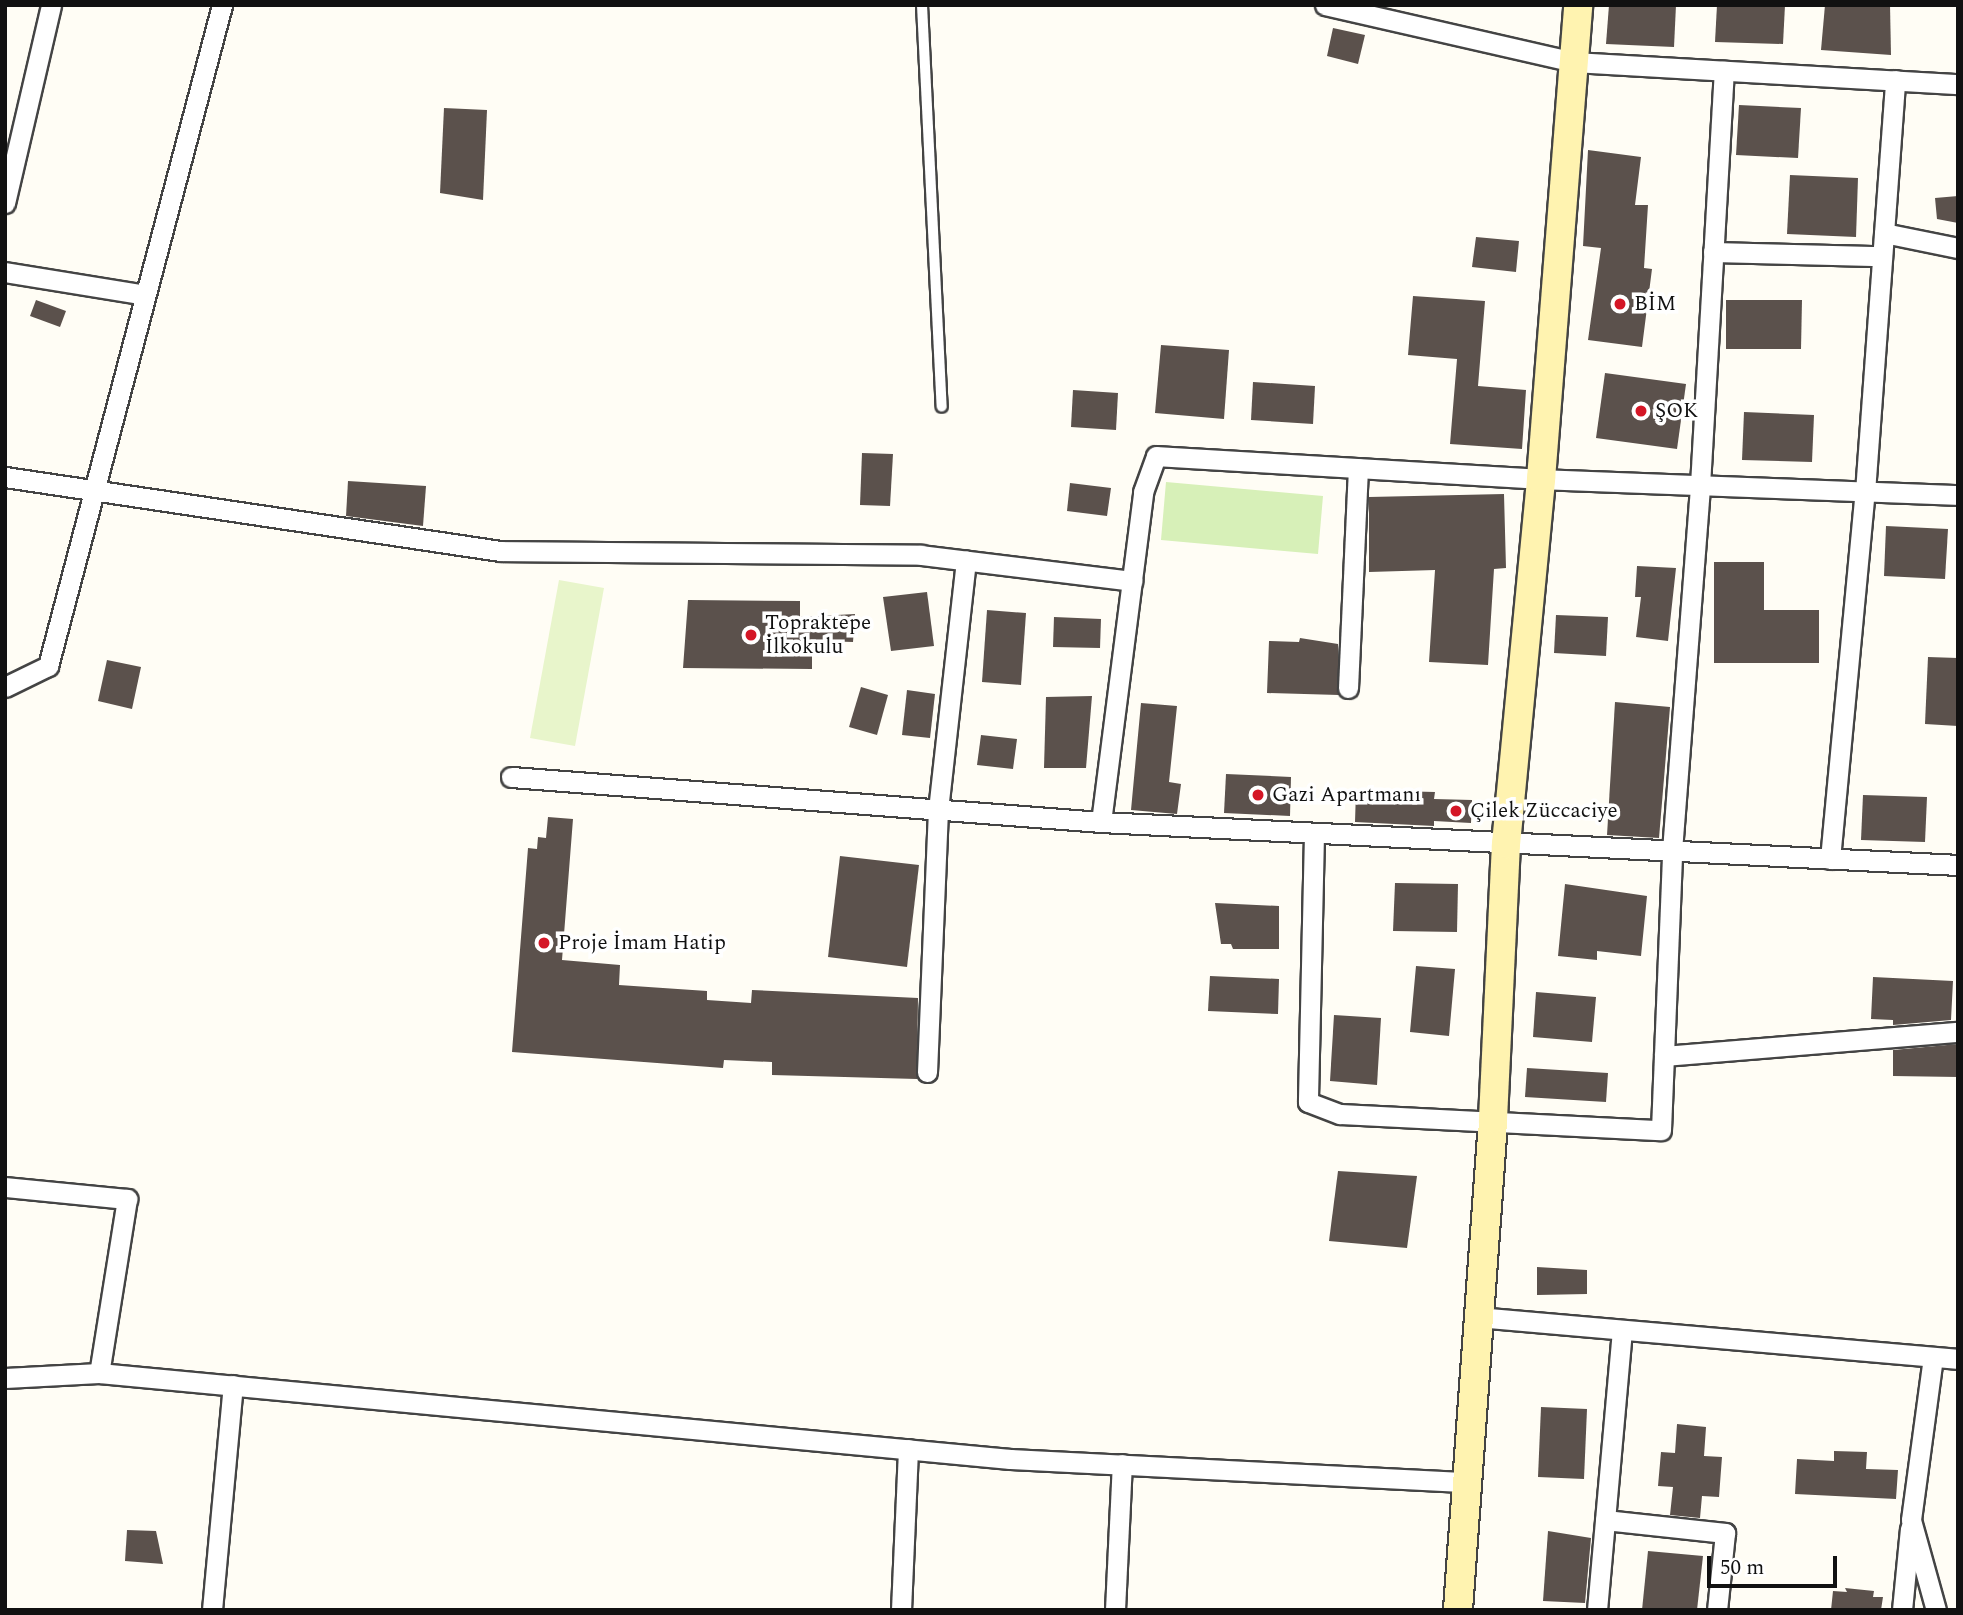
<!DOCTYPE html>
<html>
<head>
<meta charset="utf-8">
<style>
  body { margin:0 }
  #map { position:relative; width:1963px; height:1615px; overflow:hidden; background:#fffdf5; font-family:Spectral,serif }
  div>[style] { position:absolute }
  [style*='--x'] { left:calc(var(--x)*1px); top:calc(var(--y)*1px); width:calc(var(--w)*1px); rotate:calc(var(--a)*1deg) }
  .green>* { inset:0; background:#d7f0b8 }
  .pitch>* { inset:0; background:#e8f5cb }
  .building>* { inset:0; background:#5b514c }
  .roads { filter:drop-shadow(2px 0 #444) drop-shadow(-2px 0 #444) drop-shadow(0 2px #444) drop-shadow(0 -2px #444) }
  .service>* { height:10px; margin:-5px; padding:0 5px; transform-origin:5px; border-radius:5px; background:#fff }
  .minor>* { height:19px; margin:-9.5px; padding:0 9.5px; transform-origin:9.5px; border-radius:9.5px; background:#fff }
  .secondary>* { height:28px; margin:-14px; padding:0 14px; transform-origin:14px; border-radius:14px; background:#fff3b0 }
  .dots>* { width:19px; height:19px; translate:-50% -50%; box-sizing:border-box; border:4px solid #fff; border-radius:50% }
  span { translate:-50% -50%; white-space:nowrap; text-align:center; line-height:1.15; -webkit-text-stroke:7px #fff; paint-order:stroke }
  .poi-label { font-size:21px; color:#111 }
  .left { translate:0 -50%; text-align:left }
  .frame { position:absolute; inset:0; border:7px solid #111; pointer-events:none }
  .scale { position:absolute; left:1707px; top:1556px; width:130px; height:32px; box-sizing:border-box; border:4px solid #111; border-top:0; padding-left:9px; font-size:21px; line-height:24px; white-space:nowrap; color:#111; -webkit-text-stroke:5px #fff; paint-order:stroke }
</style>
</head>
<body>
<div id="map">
  <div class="green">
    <div style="clip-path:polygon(1166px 482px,1323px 496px,1318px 554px,1161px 540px)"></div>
  </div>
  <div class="pitch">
    <div style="clip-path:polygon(559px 580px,604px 588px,575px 746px,530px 738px)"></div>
  </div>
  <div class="building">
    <div style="clip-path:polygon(1609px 5px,1676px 5px,1674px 47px,1606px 44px)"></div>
    <div style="clip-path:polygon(1717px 5px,1785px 5px,1783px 44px,1715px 42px)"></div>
    <div style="clip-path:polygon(1825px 5px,1890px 5px,1891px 55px,1821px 50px)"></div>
    <div style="clip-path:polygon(1333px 28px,1365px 35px,1358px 64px,1327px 56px)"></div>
    <div style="clip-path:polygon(1739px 105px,1801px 108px,1798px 158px,1736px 155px)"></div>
    <div style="clip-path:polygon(444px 108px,487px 110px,483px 200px,440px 193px)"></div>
    <div style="clip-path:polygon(1588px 150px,1641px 157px,1635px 205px,1648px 205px,1644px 268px,1652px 269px,1642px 347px,1588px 340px,1601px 248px,1583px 246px)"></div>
    <div style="clip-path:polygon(1790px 175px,1858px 178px,1856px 237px,1787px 234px)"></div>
    <div style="clip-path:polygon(1958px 196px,1958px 223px,1937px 219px,1935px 198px)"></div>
    <div style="clip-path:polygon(1476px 237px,1519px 241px,1516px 272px,1472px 267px)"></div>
    <div style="clip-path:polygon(1413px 296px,1485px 301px,1478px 386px,1526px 390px,1522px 449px,1450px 444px,1457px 359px,1408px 355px)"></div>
    <div style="clip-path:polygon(36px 300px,66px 311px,60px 327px,30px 316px)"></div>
    <div style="clip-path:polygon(1726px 300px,1802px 300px,1801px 349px,1726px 349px)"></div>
    <div style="clip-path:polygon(1161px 345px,1229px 350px,1224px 419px,1155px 413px)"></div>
    <div style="clip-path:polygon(1605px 373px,1686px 384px,1677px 449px,1596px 438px)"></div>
    <div style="clip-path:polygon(1253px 382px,1315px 386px,1313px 424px,1251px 420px)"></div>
    <div style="clip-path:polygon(1073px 390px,1118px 393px,1116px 430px,1071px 427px)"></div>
    <div style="clip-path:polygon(1744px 412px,1814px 415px,1812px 462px,1742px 460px)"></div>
    <div style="clip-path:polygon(862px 453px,893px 454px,890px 506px,860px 505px)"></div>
    <div style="clip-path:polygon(348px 481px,426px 486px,423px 526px,346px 516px)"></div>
    <div style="clip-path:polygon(1070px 483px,1111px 488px,1107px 516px,1067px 511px)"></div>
    <div style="clip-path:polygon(1504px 494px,1506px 568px,1494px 569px,1488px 665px,1429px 662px,1435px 570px,1369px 572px,1369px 497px)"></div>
    <div style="clip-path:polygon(1886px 526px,1948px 529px,1945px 579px,1884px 576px)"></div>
    <div style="clip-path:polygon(1714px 562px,1764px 562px,1764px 610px,1819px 610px,1819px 663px,1714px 663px)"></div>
    <div style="clip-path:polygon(1637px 566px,1676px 568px,1668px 641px,1636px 637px,1641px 597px,1635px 597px)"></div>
    <div style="clip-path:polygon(927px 592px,934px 646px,891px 651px,883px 597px)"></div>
    <div style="clip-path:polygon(688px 600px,800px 601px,800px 617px,855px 614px,853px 642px,819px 641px,818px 652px,812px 652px,812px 669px,683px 668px)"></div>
    <div style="clip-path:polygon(987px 610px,1026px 613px,1021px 685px,982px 682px)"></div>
    <div style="clip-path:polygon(1556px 615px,1608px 617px,1606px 656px,1554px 653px)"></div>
    <div style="clip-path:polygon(1054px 617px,1101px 619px,1100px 648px,1053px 647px)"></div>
    <div style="clip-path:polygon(1300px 638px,1338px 644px,1339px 695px,1267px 693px,1269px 641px,1299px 642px)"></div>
    <div style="clip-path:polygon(1928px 657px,1958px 658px,1958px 726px,1925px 724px)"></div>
    <div style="clip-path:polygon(107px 660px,141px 667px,132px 709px,98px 701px)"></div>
    <div style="clip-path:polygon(861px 687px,888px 695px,877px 735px,849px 727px)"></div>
    <div style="clip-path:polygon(907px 690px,935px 694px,930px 738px,902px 735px)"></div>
    <div style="clip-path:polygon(1092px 696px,1086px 768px,1044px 768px,1046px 697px)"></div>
    <div style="clip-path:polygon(1615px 702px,1670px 707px,1659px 838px,1607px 835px)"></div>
    <div style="clip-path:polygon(1141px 703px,1177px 706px,1169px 782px,1181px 784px,1177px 814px,1131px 810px)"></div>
    <div style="clip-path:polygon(981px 735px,1017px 739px,1013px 769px,977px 765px)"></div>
    <div style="clip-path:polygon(1226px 774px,1291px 777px,1290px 816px,1224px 813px)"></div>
    <div style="clip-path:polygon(1356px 790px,1435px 792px,1434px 799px,1472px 800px,1471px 823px,1434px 821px,1434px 826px,1355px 822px)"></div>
    <div style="clip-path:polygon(1863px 795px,1927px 797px,1925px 842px,1861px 840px)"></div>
    <div style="clip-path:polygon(548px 817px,573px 819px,562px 960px,620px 965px,619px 985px,707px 991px,707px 1000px,751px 1003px,752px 990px,918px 998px,917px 1079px,772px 1075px,772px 1062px,724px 1060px,723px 1068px,512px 1052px,528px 848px,537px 849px,538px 837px,546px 838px)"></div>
    <div style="clip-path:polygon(840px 856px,919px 865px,907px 967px,828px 957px)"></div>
    <div style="clip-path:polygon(1395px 883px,1458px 884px,1457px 932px,1393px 931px)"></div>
    <div style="clip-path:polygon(1565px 884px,1647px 896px,1641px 956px,1597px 951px,1597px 960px,1558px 956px)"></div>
    <div style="clip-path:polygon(1215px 903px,1279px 906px,1279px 949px,1233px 949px,1231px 944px,1221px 944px)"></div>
    <div style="clip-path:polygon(1416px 966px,1455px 969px,1449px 1036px,1410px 1032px)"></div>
    <div style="clip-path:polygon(1210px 976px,1279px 979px,1278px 1014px,1208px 1011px)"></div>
    <div style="clip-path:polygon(1873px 977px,1953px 981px,1951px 1020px,1893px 1025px,1893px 1020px,1871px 1019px)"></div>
    <div style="clip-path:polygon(1536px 992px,1596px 997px,1592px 1042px,1533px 1037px)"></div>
    <div style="clip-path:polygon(1334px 1015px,1381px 1018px,1377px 1085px,1330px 1081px)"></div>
    <div style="clip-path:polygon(1958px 1044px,1958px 1077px,1893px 1076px,1893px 1050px)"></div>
    <div style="clip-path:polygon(1527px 1068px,1608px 1073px,1606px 1102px,1525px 1097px)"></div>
    <div style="clip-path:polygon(1338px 1171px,1417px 1176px,1407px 1248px,1329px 1241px)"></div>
    <div style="clip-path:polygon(1537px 1267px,1587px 1270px,1587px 1294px,1537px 1295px)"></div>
    <div style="clip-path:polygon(1541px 1407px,1587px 1409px,1584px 1479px,1538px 1477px)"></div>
    <div style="clip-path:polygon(1677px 1424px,1706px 1427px,1704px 1456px,1722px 1457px,1719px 1497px,1702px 1496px,1700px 1518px,1670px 1515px,1673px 1487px,1658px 1486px,1661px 1452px,1675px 1453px)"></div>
    <div style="clip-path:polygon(1834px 1451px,1867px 1452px,1866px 1469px,1898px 1470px,1896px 1499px,1795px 1494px,1797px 1459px,1834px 1461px)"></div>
    <div style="clip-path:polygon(127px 1530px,156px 1531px,163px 1564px,125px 1561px)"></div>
    <div style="clip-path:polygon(1548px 1531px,1591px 1538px,1585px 1603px,1543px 1601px)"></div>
    <div style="clip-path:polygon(1648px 1551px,1703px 1556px,1697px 1610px,1642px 1610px)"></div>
    <div style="clip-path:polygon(1845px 1588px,1874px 1591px,1873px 1597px,1883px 1597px,1881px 1610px,1831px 1610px,1833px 1591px,1847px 1592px)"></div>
  </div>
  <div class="roads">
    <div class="service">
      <div style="--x:922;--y:5;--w:402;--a:87.2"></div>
    </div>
    <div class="minor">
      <div style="--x:1325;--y:5;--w:255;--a:12.9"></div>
      <div style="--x:1574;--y:62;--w:385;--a:3.3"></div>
      <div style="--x:5;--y:203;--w:203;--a:-76.9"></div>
      <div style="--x:1884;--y:233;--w:76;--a:11.5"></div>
      <div style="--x:1713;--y:252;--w:169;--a:1.4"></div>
      <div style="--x:5;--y:272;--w:142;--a:9.3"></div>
      <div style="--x:5;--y:477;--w:501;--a:8.5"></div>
      <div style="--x:500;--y:551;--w:421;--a:0.5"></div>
      <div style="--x:921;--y:555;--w:213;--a:7"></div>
      <div style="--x:5;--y:687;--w:48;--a:-26"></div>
      <div style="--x:48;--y:666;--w:684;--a:-75.25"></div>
      <div style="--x:1348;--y:688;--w:220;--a:-87.4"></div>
      <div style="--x:511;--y:777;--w:592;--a:4.36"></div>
      <div style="--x:1101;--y:822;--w:858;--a:2.87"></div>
      <div style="--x:1101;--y:822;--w:333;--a:-82.7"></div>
      <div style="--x:1143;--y:492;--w:38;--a:-70"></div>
      <div style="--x:1156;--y:456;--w:386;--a:3.4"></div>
      <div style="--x:1541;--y:479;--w:417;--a:2.2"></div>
      <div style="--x:1314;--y:834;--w:268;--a:91.3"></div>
      <div style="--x:1308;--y:1102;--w:34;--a:21"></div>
      <div style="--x:1340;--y:1114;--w:321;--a:2.9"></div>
      <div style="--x:1661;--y:1130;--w:279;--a:-87.7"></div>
      <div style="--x:1672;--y:851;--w:367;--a:-85.6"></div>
      <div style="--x:1700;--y:485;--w:415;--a:-86.7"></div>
      <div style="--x:1830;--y:859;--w:369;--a:-84.6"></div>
      <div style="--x:1865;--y:492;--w:413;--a:-85.8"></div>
      <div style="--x:1664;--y:1056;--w:295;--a:-4.7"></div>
      <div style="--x:927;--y:1072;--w:262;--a:-87.6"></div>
      <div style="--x:938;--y:810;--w:251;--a:-83.6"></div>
      <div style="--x:5;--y:1187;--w:123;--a:5.6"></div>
      <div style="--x:127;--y:1199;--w:176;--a:99.1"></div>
      <div style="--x:99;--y:1373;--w:915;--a:5.39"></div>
      <div style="--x:1010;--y:1459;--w:458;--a:2.9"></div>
      <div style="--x:1478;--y:1317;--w:482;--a:5"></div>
      <div style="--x:1933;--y:1357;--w:164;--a:97.7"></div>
      <div style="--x:1911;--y:1520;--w:93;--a:74.5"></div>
      <div style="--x:5;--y:1378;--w:94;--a:-3"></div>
      <div style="--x:1605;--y:1520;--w:121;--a:6.2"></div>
      <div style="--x:1725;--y:1533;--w:77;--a:95.9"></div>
      <div style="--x:212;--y:1610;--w:226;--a:-84.7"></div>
      <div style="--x:901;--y:1610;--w:161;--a:-87.5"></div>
      <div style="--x:1115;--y:1610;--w:146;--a:-87.3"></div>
      <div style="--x:1597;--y:1610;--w:281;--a:-84.9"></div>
      <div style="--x:1902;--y:1610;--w:82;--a:-84.4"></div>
    </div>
    <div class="secondary">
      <div style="--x:1458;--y:1610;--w:492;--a:-85.9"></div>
      <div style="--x:1493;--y:1119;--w:275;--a:-87.3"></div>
      <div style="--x:1506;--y:844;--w:367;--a:-84.5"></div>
      <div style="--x:1541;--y:479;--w:475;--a:-85.5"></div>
    </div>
  </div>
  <div class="dots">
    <div style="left:1620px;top:304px;background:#d41626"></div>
    <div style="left:1641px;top:411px;background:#d41626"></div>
    <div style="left:751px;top:635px;background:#d41626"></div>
    <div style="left:1258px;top:795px;background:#d41626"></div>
    <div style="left:1456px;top:811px;background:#d41626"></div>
    <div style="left:544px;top:943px;background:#d41626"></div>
  </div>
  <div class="poi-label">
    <span class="left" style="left:1634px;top:304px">BİM</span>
    <span class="left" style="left:1655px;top:411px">ŞOK</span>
    <span class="left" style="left:765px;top:635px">Topraktepe<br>İlkokulu</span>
    <span class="left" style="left:1272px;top:795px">Gazi Apartmanı</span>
    <span class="left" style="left:1470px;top:811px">Çilek Züccaciye</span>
    <span class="left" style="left:558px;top:943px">Proje İmam Hatip</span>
  </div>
  <div class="frame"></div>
  <div class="scale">50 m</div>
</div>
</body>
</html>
